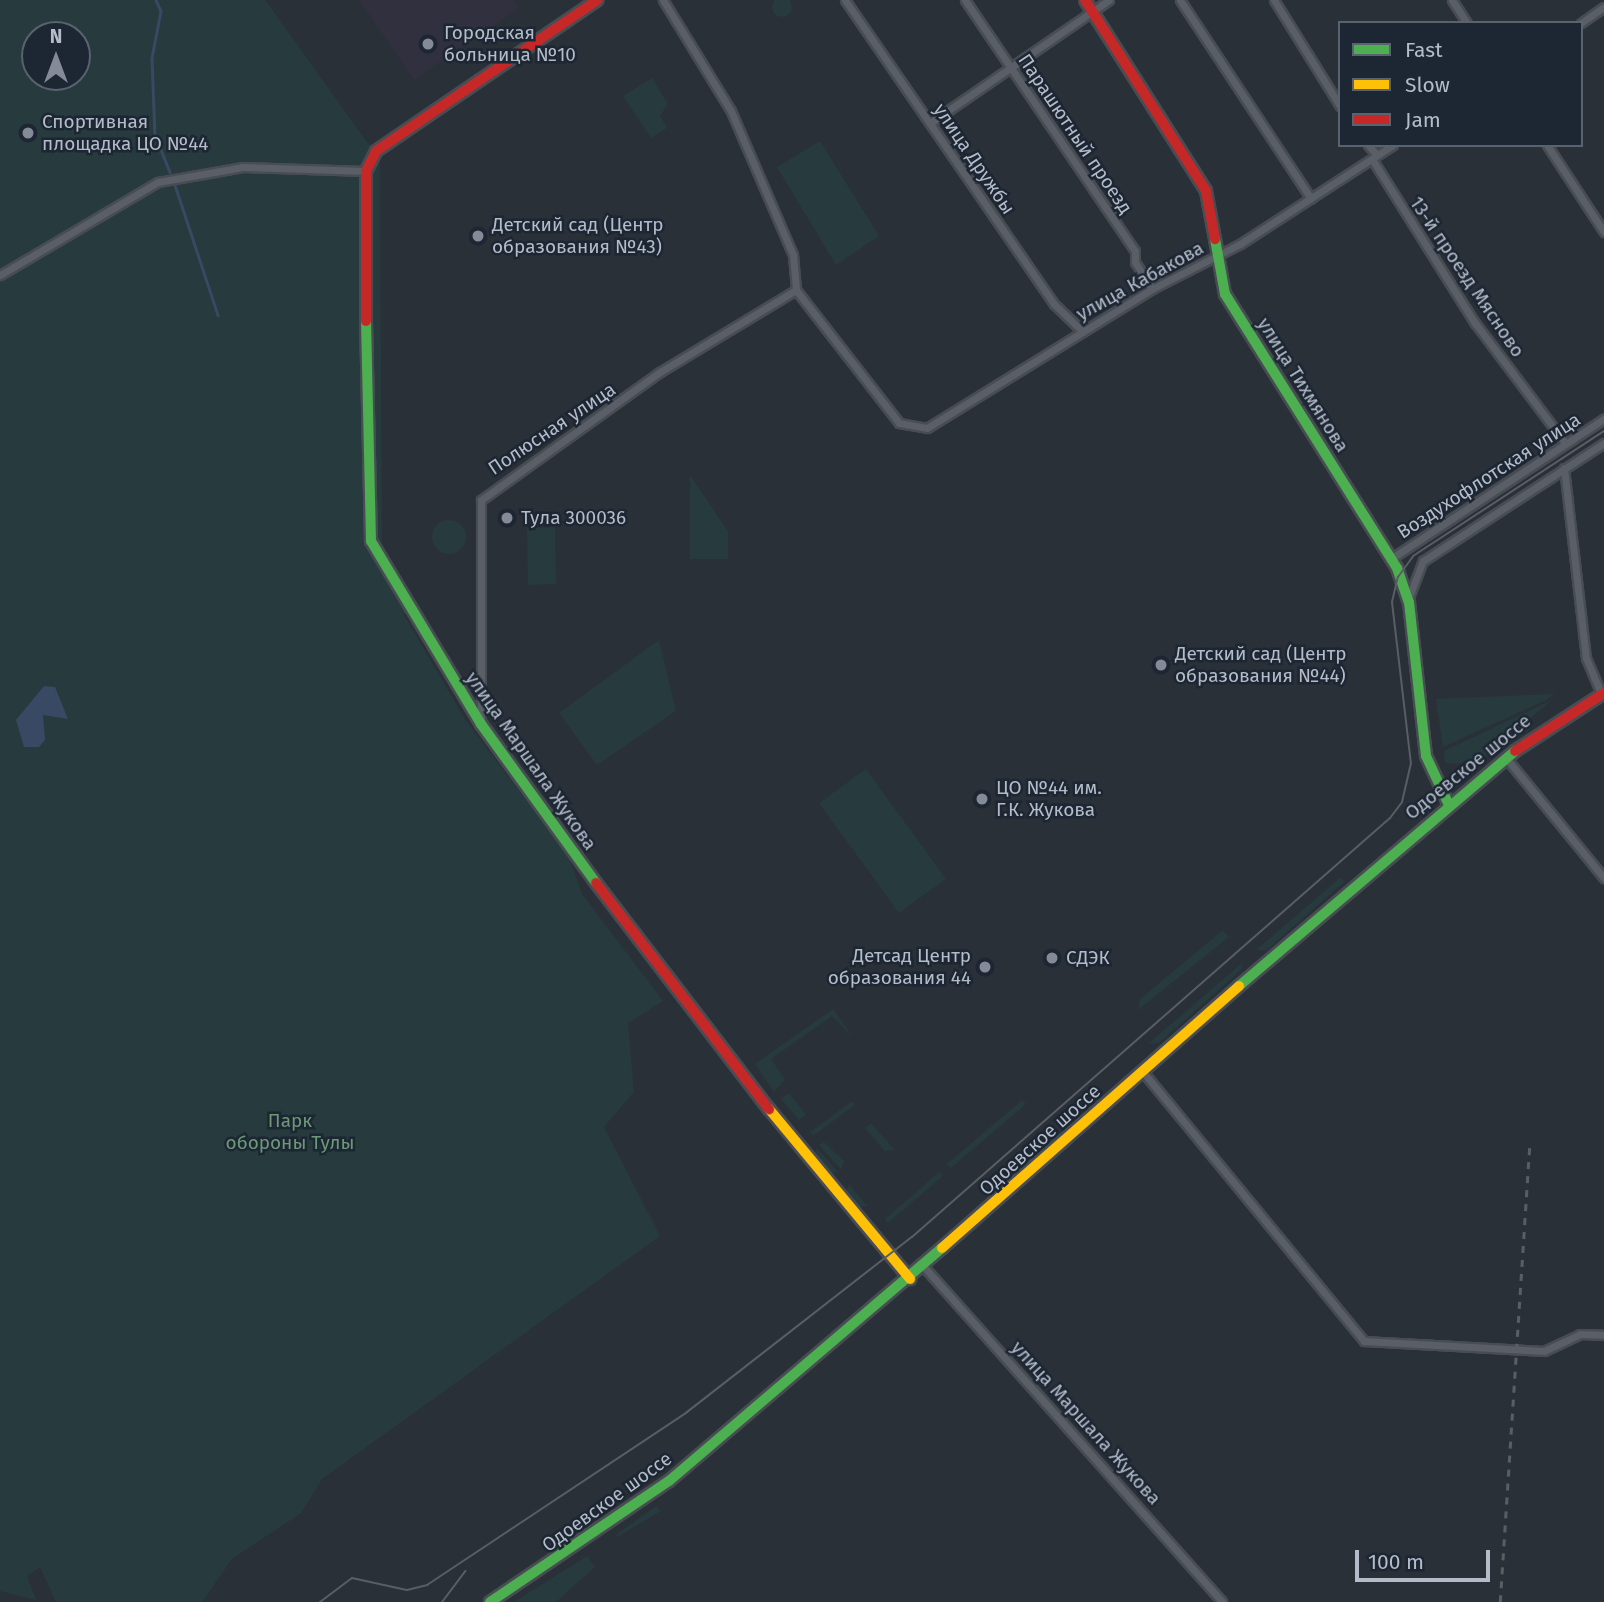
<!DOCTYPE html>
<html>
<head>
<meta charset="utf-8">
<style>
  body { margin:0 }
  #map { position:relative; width:1604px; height:1602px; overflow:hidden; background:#2a3038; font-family:"Fira Sans",sans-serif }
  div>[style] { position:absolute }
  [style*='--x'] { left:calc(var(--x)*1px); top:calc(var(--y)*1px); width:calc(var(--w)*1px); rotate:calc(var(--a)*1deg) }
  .medical>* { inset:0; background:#31303e }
  .green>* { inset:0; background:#273a3e }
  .round { border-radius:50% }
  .water>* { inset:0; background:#384963 }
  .stream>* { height:2.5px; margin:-1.25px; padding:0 1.25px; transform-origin:1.25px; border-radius:1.25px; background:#384963 }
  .roads { filter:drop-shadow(2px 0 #484c53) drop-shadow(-2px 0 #484c53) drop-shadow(0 2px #484c53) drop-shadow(0 -2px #484c53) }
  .street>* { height:7px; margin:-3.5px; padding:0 3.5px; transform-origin:3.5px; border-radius:3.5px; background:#5a5e66 }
  .fast>* { height:10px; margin:-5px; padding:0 5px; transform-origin:5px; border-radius:5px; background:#4caf50 }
  .slow>* { height:10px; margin:-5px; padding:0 5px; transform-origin:5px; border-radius:5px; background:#ffc107 }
  .jam>* { height:10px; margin:-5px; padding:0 5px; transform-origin:5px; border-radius:5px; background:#c62828 }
  .tram>* { height:2px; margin:-1px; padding:0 1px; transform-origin:1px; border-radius:1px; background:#595d64 }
  .rail>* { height:2.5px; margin-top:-1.25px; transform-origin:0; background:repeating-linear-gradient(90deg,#595d64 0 7px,transparent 0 14px) }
  .dots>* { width:19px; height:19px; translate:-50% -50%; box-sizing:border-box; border:4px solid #1d2633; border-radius:50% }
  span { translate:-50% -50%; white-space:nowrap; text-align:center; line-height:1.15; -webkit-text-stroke:5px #1d2633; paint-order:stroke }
  .poi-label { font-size:19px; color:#b4bcc9 }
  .left { translate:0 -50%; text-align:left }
  .right { translate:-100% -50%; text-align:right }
  .street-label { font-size:19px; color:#b4bcc9 }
  .park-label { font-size:19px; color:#6b9a76 }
  .legend { position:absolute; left:1338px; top:21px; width:245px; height:126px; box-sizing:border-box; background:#1d2633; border:2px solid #59626f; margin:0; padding:9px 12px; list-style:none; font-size:21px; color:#b4bcc9 }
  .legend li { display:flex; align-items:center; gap:14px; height:35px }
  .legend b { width:35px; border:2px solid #59626f }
  .north { position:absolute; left:21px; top:21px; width:70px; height:70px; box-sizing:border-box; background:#1d2633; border:2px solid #59626f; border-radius:50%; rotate:0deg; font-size:19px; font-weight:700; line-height:28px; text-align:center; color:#b4bcc9 }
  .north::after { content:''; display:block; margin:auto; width:24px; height:32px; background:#848b96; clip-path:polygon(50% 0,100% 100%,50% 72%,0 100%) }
  .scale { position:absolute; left:1355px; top:1550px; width:135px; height:32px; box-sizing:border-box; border:4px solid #b4bcc9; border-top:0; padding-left:9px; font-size:21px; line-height:24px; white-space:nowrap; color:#b4bcc9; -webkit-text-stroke:5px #1d2633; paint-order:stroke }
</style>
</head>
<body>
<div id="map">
  <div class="medical">
    <div style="clip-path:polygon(359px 0,514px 0,519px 8px,414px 80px)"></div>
  </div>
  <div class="green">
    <div class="round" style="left:772px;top:-3px;width:20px;height:20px"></div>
    <div style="clip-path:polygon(evenodd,0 0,265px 0,380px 160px,382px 556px,410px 603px,404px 615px,465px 719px,570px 859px,582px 894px,663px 1001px,628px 1023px,634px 1092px,604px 1127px,660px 1236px,322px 1479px,301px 1513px,232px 1559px,202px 1602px,56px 1602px,40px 1567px,27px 1576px,36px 1600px,0 1591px,0 0,35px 35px,77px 35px,77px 77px,35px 77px,35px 35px)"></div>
    <div style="clip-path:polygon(652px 78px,668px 104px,660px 116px,667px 128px,651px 138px,623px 96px)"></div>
    <div style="clip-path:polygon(820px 141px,879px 236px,836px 265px,777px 167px)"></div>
    <div style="clip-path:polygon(690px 475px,728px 531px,728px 559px,690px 559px)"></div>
    <div class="round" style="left:432px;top:520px;width:34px;height:34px"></div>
    <div style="clip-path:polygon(555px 527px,556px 584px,528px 585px,527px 528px)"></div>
    <div style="clip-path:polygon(659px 640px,676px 711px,597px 765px,559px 713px)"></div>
    <div style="clip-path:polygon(1555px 694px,1546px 700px,1443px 747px,1436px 699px)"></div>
    <div style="clip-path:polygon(1552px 700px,1476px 764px,1445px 763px,1444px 751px)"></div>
    <div style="clip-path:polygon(866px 769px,946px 879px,899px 913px,819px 803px)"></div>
    <div style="clip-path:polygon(1341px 877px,1344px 882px,1267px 950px,1256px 950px)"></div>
    <div style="clip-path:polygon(1223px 930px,1229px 937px,1138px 1010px,1140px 999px)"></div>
    <div style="clip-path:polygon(1243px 962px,1241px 970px,1159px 1043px,1148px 1044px)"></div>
    <div style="clip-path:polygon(833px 1009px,853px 1037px,832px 1016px,771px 1059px,785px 1079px,774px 1092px,755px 1064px)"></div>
    <div style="clip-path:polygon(789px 1093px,806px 1114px,799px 1120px,781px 1099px)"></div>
    <div style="clip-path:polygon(1022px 1100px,1026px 1104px,951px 1168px,947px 1164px)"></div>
    <div style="clip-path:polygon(852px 1101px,855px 1105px,813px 1136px,810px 1132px)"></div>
    <div style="clip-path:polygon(871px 1123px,895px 1150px,885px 1151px,865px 1128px)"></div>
    <div style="clip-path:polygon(824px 1142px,844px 1161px,841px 1170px,819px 1145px)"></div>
    <div style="clip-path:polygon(817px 1148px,838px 1172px,831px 1173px,814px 1154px)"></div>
    <div style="clip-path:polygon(939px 1172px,943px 1176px,888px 1223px,885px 1219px)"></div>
    <div style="clip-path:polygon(849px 1184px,867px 1206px,858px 1207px,846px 1192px)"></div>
    <div style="clip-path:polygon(656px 1506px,661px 1511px,617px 1537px,617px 1534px)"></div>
    <div style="clip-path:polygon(587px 1556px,595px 1567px,556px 1602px,514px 1602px)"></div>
  </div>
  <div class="water">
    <div style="clip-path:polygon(44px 686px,55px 687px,68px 719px,43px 715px,45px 740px,39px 747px,24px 747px,16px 720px)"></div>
  </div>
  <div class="stream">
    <div style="--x:156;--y:0;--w:12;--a:66"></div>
    <div style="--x:161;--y:11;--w:48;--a:100.8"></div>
    <div style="--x:152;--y:58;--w:77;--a:87.8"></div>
    <div style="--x:155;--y:135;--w:40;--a:68"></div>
    <div style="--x:175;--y:185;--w:137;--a:71.7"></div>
  </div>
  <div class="roads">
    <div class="street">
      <div style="--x:663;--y:0;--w:130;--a:58.5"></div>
      <div style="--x:731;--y:111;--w:157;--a:66.7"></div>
      <div style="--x:793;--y:255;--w:35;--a:85"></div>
      <div style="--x:845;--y:0;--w:369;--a:55.5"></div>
      <div style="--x:1054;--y:304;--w:40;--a:44"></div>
      <div style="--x:965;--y:0;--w:303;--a:55.9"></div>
      <div style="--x:1135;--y:251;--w:11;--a:90"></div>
      <div style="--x:1135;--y:262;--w:32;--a:58"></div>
      <div style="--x:1180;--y:0;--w:238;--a:56.6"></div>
      <div style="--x:1274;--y:0;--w:125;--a:58.1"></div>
      <div style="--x:1452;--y:0;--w:27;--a:57"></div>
      <div style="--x:1581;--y:23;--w:28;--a:-35"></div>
      <div style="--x:930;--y:123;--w:217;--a:-34.5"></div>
      <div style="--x:1368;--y:145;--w:13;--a:48"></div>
      <div style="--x:1547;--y:145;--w:104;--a:56.8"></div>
      <div style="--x:1372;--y:159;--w:194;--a:57.9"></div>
      <div style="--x:1475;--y:323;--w:150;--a:53.1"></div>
      <div style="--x:0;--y:275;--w:183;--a:-30.5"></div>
      <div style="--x:158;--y:182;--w:86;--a:-10"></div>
      <div style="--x:243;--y:167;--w:123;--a:1.9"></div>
      <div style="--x:796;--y:290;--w:168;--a:52.2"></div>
      <div style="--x:899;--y:423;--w:28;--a:10"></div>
      <div style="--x:927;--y:428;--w:264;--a:-31.7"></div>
      <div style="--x:1152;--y:289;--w:99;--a:-27.1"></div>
      <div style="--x:1240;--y:244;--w:182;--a:-32.9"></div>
      <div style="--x:1564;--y:468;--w:191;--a:83.4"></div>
      <div style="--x:1586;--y:658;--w:39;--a:67"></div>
      <div style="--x:1392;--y:558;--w:254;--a:-33.3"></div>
      <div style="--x:1409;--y:597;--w:39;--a:-69"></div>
      <div style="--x:1423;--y:561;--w:216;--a:-33.1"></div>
      <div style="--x:481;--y:720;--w:220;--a:-90"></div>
      <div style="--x:481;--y:500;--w:220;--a:-35.6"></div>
      <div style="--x:660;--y:372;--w:159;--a:-31.1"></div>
      <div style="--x:1506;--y:758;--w:155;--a:50.8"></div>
      <div style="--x:1143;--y:1072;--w:348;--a:50.6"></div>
      <div style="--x:1364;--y:1341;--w:180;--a:3.2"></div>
      <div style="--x:1544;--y:1351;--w:40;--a:-25"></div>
      <div style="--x:1580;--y:1334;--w:24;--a:2"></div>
      <div style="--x:924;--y:1267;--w:448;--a:48.3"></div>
    </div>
    <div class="fast">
      <div style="--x:1215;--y:239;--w:56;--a:79.7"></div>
      <div style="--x:1225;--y:294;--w:324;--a:57.9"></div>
      <div style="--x:1397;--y:568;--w:36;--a:71"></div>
      <div style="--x:1409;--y:602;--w:155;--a:83.7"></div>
      <div style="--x:1426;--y:756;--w:54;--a:64.9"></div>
      <div style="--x:366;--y:321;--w:220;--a:88.7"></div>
      <div style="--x:371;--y:541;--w:214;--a:59"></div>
      <div style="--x:481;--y:724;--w:196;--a:54.1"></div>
      <div style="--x:1239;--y:986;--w:362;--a:-40.4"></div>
      <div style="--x:490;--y:1602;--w:216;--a:-34.1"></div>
      <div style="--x:669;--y:1481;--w:359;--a:-40.5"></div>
    </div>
    <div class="slow">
      <div style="--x:769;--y:1109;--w:221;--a:50.3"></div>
      <div style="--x:942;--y:1248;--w:396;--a:-41.4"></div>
    </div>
    <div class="jam">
      <div style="--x:1085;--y:0;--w:226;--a:57.6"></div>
      <div style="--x:1206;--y:191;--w:49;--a:79.4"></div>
      <div style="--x:366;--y:321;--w:150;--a:-90"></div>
      <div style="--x:366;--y:171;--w:22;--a:-63"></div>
      <div style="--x:376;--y:151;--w:268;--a:-34.3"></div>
      <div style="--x:1515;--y:751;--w:106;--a:-33.1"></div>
      <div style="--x:596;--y:883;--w:285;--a:52.6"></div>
    </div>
  </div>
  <div class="tram">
    <div style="--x:320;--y:1602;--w:40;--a:-37"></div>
    <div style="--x:352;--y:1578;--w:56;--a:12.3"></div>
    <div style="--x:407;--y:1590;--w:21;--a:-14"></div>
    <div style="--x:427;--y:1585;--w:312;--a:-33.6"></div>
    <div style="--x:687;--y:1412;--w:285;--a:-37.9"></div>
    <div style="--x:912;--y:1237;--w:636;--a:-41.24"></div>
    <div style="--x:1390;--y:818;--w:20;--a:-53"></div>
    <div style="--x:1402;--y:802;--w:39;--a:-77"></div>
    <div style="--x:1411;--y:764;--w:163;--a:-96.7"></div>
    <div style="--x:1392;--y:602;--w:26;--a:-77"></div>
    <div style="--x:1398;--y:577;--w:26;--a:-54"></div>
    <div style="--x:1413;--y:556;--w:228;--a:-33.2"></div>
    <div style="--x:442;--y:1602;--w:39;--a:-53"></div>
  </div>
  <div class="rail">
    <div style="--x:1500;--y:1602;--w:455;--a:-86.3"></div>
  </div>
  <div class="dots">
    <div style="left:428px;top:44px;background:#848b96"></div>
    <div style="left:28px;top:133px;background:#848b96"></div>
    <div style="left:478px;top:236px;background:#848b96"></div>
    <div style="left:507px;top:518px;background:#848b96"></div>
    <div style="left:1161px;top:665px;background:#848b96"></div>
    <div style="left:982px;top:799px;background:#848b96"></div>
    <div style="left:1052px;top:958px;background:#848b96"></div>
    <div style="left:985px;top:967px;background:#848b96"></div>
  </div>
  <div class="poi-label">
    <span class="left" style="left:444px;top:44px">Городская<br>больница №10</span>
    <span class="left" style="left:42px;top:133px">Спортивная<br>площадка ЦО №44</span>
    <span class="left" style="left:492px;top:236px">Детский сад (Центр<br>образования №43)</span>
    <span class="left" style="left:521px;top:518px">Тула 300036</span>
    <span class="left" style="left:1175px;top:665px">Детский сад (Центр<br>образования №44)</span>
    <span class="left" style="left:996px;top:799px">ЦО №44 им.<br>Г.К. Жукова</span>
    <span class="right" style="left:971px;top:967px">Детсад Центр<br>образования 44</span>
    <span class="left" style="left:1066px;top:958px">СДЭК</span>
  </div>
  <div class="street-label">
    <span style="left:1075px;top:134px;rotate:56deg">Парашютный проезд</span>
    <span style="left:974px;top:159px;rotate:56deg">улица Дружбы</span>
    <span style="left:1467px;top:277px;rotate:56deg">13-й проезд Мясново</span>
    <span style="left:1140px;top:281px;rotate:-29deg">улица Кабакова</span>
    <span style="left:1303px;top:385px;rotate:58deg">улица Тихмянова</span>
    <span style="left:552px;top:429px;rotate:-34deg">Полюсная улица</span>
    <span style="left:1489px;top:476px;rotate:-33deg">Воздухофлотская улица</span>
    <span style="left:531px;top:761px;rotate:55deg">улица Маршала Жукова</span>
    <span style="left:1468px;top:767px;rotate:-39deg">Одоевское шоссе</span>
    <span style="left:1040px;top:1140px;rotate:-42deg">Одоевское шоссе</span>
    <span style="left:1086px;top:1423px;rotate:48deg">улица Маршала Жукова</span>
    <span style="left:607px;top:1502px;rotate:-36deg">Одоевское шоссе</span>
  </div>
  <div class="park-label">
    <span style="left:290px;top:1132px">Парк<br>обороны Тулы</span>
  </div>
  <ul class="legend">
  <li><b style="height:9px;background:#4caf50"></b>Fast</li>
  <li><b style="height:9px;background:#ffc107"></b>Slow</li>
  <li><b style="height:9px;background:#c62828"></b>Jam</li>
  </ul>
  <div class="north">N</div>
  <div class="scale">100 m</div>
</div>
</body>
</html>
